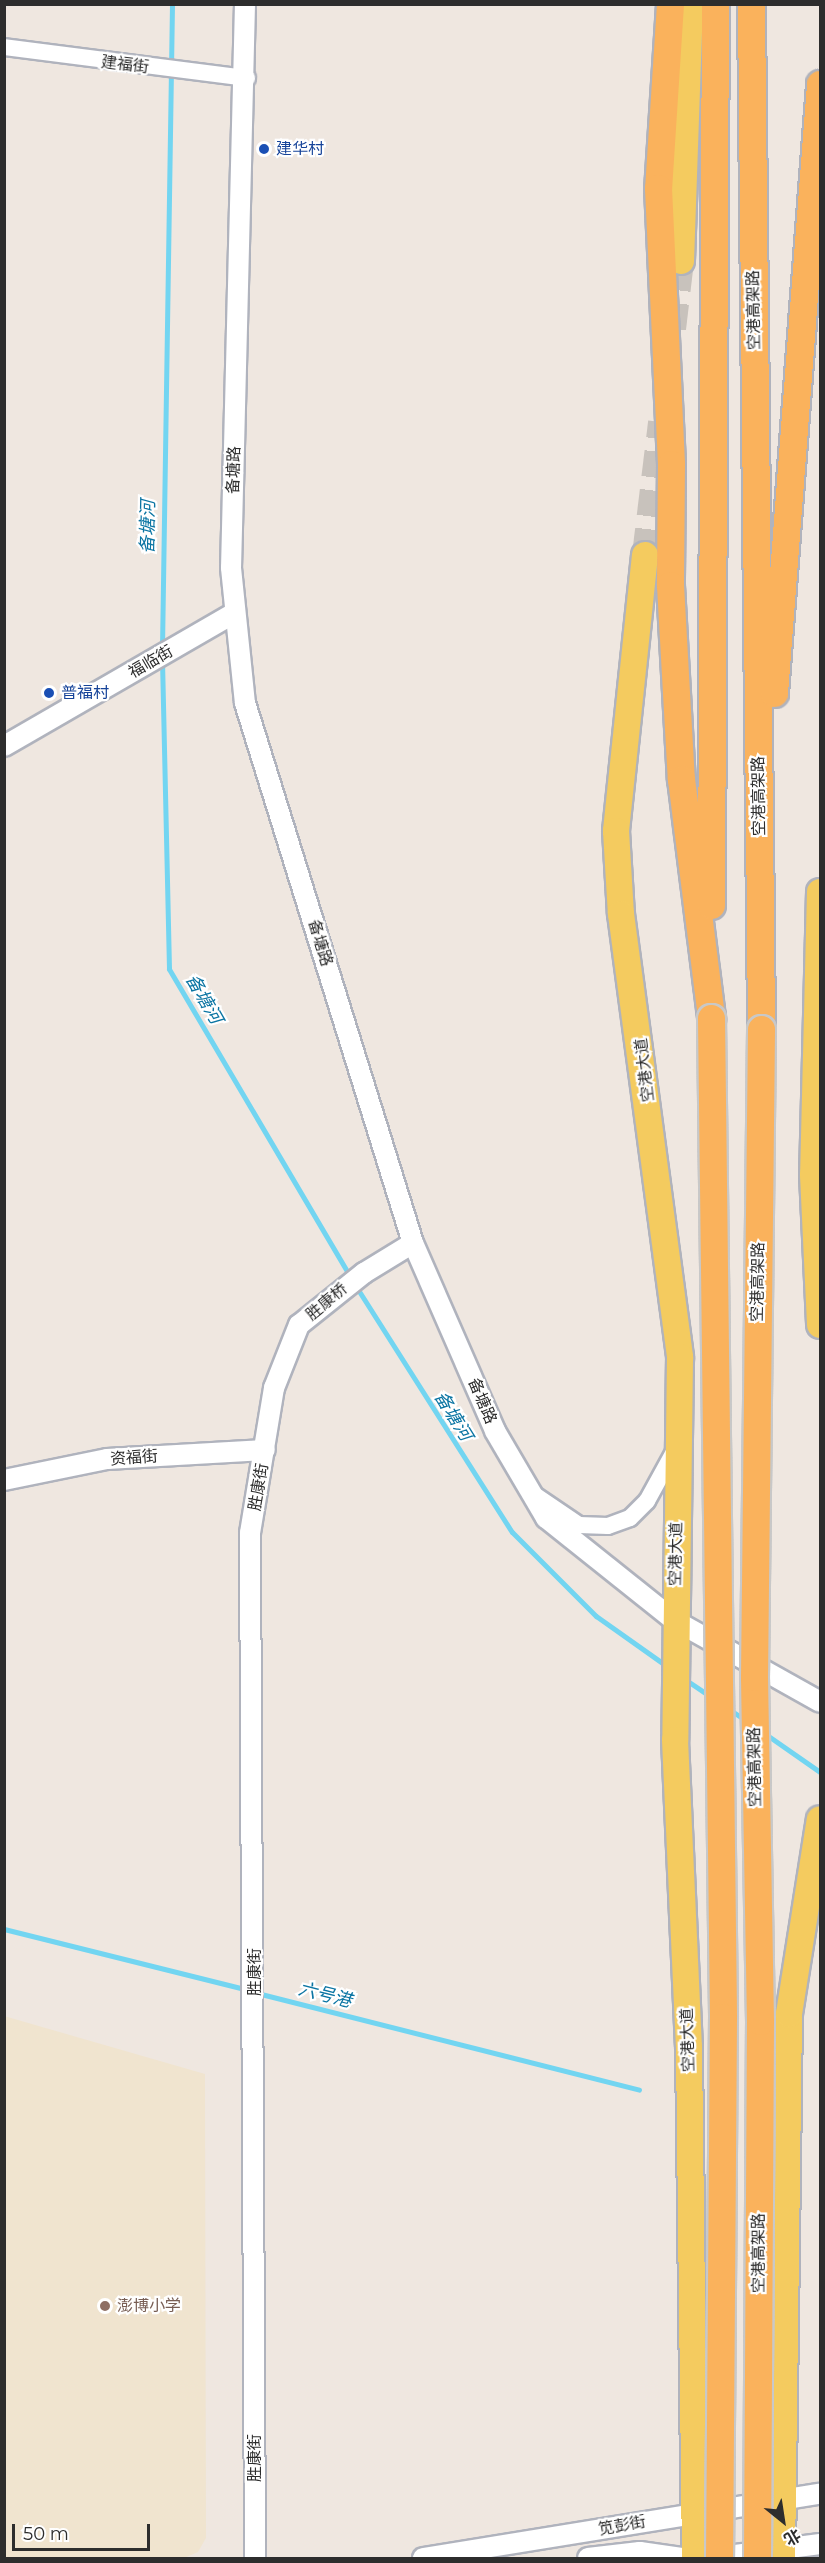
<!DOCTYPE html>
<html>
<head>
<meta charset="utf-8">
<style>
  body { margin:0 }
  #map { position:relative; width:825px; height:2563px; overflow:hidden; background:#efe7e0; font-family:Montserrat,"Noto Sans SC",sans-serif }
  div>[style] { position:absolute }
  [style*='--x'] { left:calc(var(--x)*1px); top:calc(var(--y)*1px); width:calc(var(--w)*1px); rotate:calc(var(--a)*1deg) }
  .education>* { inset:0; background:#f0e4cf }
  .stream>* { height:5px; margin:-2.5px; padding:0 2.5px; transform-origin:2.5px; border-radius:2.5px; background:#72d5f1 }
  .primary-tunnel>* { height:26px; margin-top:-13px; transform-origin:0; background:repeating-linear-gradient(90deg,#c8c2bc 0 26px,transparent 0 39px) }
  .roads { filter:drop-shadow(2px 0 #b0b3bd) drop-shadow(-2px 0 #b0b3bd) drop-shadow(0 2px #b0b3bd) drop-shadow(0 -2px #b0b3bd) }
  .minor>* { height:16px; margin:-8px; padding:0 8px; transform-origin:8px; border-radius:8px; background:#fff }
  .tertiary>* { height:20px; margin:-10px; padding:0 10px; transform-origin:10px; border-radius:10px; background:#fff }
  .primary>* { height:26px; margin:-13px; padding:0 13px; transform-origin:13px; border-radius:13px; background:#f4cb5f }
  .trunk>* { height:27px; margin:-13.5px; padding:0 13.5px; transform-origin:13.5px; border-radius:13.5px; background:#fab25c }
  .bridges { filter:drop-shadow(2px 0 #c8c8c8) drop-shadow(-2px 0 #c8c8c8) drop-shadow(0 2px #c8c8c8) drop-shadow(0 -2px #c8c8c8) }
  .trunk-bridge>* { height:27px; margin:-13.5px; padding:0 13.5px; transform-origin:13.5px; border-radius:13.5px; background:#fab25c }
  .dots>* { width:16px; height:16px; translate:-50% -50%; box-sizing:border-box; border:3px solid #fff; border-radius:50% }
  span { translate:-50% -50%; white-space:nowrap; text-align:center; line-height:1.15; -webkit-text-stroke:4.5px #fff; paint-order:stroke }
  .street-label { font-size:16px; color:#2d2d2d }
  .transit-label { font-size:16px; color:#164399 }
  .left { translate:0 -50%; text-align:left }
  .education-label { font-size:16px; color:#785e54 }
  .water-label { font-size:18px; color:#0b75a3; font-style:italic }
  .frame { position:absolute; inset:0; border:6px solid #2d2d2d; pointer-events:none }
  .north { position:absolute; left:753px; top:2491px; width:60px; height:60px; -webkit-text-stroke:4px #fff; paint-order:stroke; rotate:150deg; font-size:16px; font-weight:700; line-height:24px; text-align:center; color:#2d2d2d }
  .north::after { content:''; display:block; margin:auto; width:21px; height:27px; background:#2d2d2d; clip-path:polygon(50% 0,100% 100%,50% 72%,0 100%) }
  .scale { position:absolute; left:12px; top:2524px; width:138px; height:27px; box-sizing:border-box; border:3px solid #2d2d2d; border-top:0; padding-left:8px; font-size:18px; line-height:21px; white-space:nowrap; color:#2d2d2d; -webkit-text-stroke:4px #fff; paint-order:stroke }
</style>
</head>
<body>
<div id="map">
  <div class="education">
    <div style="clip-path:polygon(4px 2016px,205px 2074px,206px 2538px,198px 2552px,184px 2558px,5px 2557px)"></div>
  </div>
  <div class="stream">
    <div style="--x:162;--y:648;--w:644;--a:-89.11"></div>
    <div style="--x:162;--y:660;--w:309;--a:88.7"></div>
    <div style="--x:169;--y:969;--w:370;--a:59.5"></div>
    <div style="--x:357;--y:1288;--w:289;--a:57.6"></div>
    <div style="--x:512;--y:1532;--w:119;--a:45"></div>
    <div style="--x:596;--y:1616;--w:88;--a:35.3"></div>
    <div style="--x:683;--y:1678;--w:32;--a:34"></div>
    <div style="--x:727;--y:1708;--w:24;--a:33"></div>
    <div style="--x:764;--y:1733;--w:68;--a:34.9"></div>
    <div style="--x:4;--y:1929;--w:252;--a:14"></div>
    <div style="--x:257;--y:1993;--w:394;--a:14.2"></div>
  </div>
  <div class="primary-tunnel">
    <div style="--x:673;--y:329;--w:68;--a:-83.3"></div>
    <div style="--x:645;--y:555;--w:134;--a:-83.1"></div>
  </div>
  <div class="roads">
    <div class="minor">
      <div style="--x:4;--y:47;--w:245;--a:7.3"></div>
      <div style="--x:536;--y:1496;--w:52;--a:34"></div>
      <div style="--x:579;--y:1525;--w:29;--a:2"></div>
      <div style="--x:608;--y:1526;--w:23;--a:-20"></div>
      <div style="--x:630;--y:1518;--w:24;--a:-45"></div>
      <div style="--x:647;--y:1501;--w:58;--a:-61.2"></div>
    </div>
    <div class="tertiary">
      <div style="--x:245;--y:4;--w:564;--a:91.42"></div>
      <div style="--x:231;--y:568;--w:136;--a:84.1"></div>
      <div style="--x:245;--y:703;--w:566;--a:72.72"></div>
      <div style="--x:413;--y:1243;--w:205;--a:66.4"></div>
      <div style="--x:495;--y:1431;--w:101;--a:59.6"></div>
      <div style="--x:546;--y:1518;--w:164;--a:38.6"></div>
      <div style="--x:674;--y:1620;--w:167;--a:29.3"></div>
      <div style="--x:4;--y:746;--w:266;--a:-30"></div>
      <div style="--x:4;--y:1480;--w:105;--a:-11.5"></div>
      <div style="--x:107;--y:1459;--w:158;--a:-3.3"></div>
      <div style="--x:255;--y:2558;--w:1025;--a:-90.28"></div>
      <div style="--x:250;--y:1533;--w:147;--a:-80.6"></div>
      <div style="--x:274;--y:1388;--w:68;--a:-68.4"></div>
      <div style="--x:299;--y:1325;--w:83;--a:-38.7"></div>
      <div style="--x:364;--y:1273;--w:57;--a:-31.5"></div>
      <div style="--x:423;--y:2558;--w:402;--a:-9.2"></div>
      <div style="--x:588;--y:2558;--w:52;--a:-6.6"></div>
      <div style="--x:640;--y:2552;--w:42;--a:8.1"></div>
      <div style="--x:712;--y:2558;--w:109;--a:-7.4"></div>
    </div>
    <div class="primary">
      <div style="--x:681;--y:261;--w:257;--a:-88"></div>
      <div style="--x:645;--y:555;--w:278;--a:96"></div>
      <div style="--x:616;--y:831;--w:83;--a:86.6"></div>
      <div style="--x:621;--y:914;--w:447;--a:82.4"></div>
      <div style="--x:680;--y:1357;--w:383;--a:90.7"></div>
      <div style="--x:675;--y:1740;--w:307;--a:87.4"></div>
      <div style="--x:689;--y:2047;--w:511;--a:89.33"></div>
      <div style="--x:820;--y:892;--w:283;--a:91.4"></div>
      <div style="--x:813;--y:1175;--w:150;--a:87.3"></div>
      <div style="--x:782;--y:2558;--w:544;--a:-89.26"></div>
      <div style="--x:789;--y:2014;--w:197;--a:-81"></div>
    </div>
    <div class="trunk">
      <div style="--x:670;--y:4;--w:184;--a:93.7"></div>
      <div style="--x:658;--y:188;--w:276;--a:87.3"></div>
      <div style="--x:671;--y:464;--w:121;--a:90.5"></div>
      <div style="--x:670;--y:585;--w:194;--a:86.8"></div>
      <div style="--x:681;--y:779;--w:241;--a:82.8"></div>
      <div style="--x:751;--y:4;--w:1025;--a:89.44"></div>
      <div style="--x:774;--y:693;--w:611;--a:-85.68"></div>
      <div style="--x:711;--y:905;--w:901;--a:-89.75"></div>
    </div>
  </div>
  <div class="bridges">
    <div class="trunk-bridge">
      <div style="--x:711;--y:1018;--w:999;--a:89.31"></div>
      <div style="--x:723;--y:2017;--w:541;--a:90.42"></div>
      <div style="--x:757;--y:2558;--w:537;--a:-89.68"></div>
      <div style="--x:760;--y:2021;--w:344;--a:-91"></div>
      <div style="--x:754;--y:1677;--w:648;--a:-89.38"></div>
    </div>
  </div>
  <div class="dots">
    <div style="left:264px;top:149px;background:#1a4fb4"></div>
    <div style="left:49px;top:693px;background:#1a4fb4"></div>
    <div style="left:105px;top:2306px;background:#8d6e63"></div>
  </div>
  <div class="street-label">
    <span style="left:125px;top:65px;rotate:7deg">建福街</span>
    <span style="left:754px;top:310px;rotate:-91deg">空港高架路</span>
    <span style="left:234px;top:470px;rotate:-88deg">备塘路</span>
    <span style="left:151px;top:662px;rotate:-30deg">福临街</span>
    <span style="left:759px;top:796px;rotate:-91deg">空港高架路</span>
    <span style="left:320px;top:943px;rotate:73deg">备塘路</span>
    <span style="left:645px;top:1070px;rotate:-97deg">空港大道</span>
    <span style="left:758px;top:1282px;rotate:-89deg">空港高架路</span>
    <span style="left:327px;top:1302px;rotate:-40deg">胜康桥</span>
    <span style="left:482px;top:1401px;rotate:67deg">备塘路</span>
    <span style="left:134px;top:1458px;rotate:-4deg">资福街</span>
    <span style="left:259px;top:1487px;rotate:-80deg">胜康街</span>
    <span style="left:676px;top:1554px;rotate:-89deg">空港大道</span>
    <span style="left:755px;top:1767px;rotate:-91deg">空港高架路</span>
    <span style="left:255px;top:1972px;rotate:-90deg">胜康街</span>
    <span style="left:688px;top:2040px;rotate:-92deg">空港大道</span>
    <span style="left:759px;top:2253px;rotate:-90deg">空港高架路</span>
    <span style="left:255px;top:2458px;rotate:-90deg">胜康街</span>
    <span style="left:622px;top:2526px;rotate:-10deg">笕彭街</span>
  </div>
  <div class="transit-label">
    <span class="left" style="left:276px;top:149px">建华村</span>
    <span class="left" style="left:61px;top:693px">普福村</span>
  </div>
  <div class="education-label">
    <span class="left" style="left:117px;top:2306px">澎博小学</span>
  </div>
  <div class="water-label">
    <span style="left:148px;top:527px;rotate:-89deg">备塘河</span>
    <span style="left:204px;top:999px;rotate:60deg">备塘河</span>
    <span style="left:453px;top:1416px;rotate:58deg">备塘河</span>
    <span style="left:325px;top:1995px;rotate:14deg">六号港</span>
  </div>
  <div class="frame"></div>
  <div class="north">北</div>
  <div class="scale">50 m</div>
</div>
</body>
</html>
